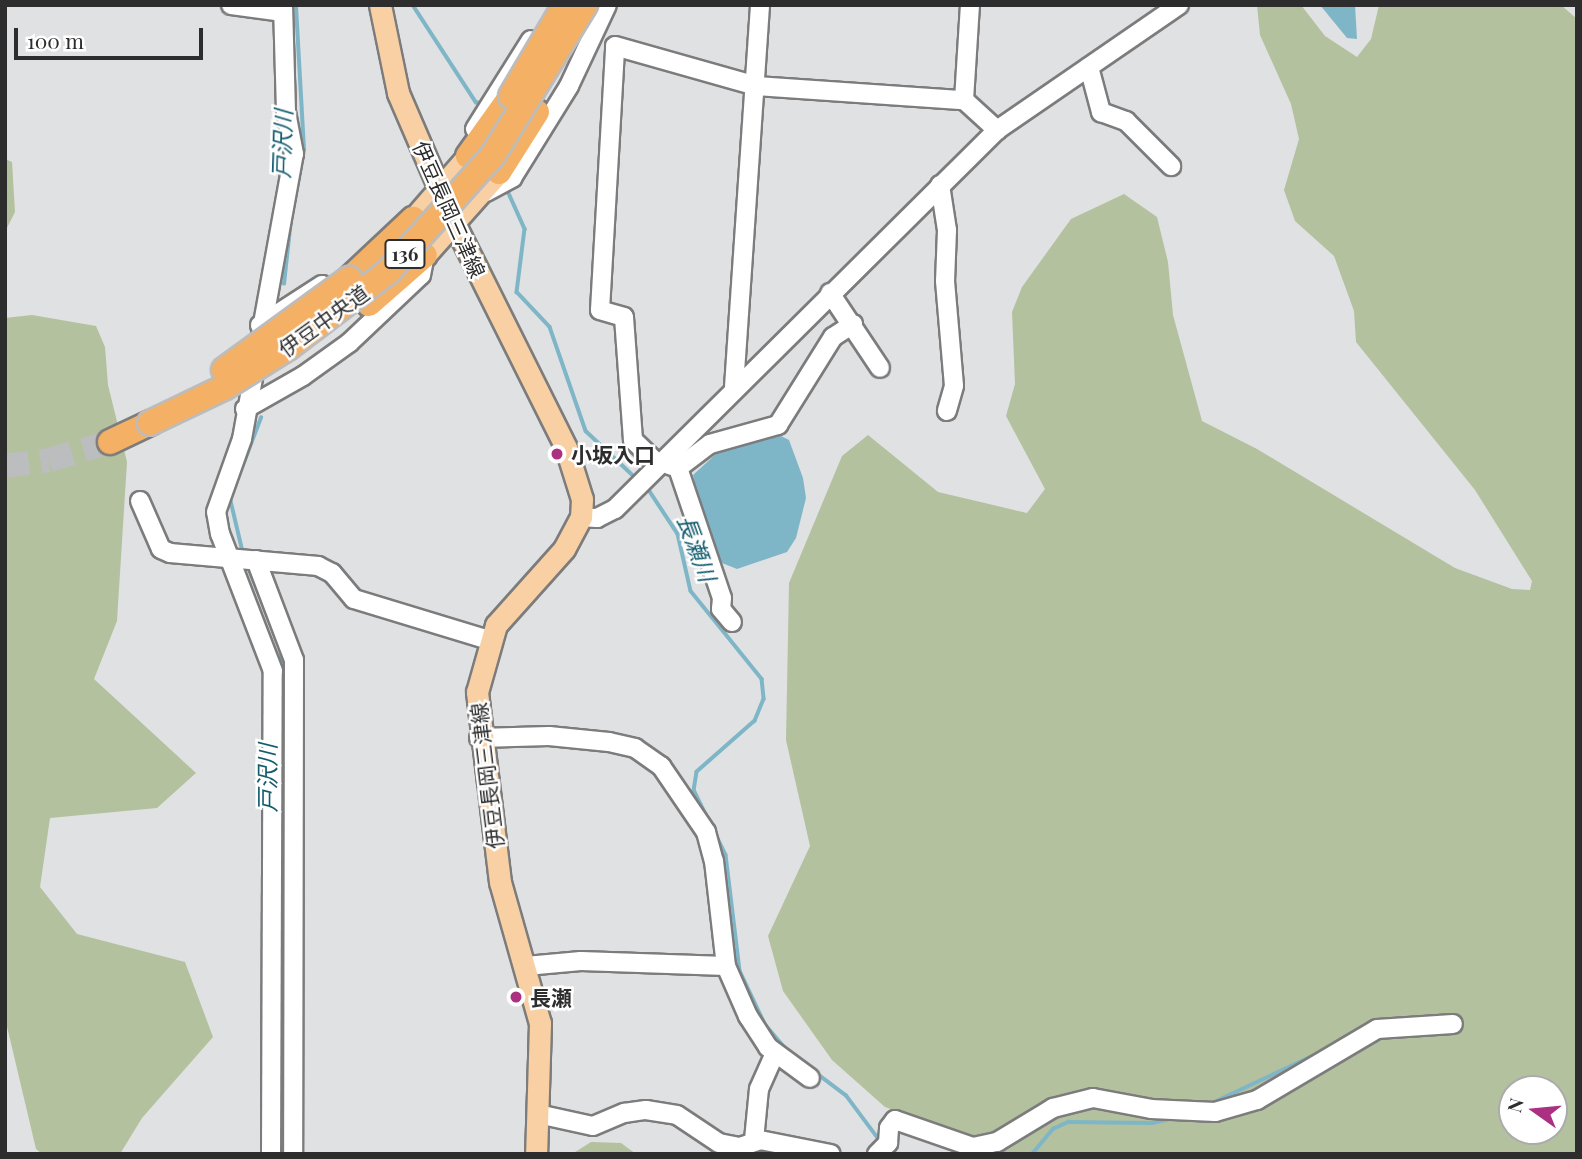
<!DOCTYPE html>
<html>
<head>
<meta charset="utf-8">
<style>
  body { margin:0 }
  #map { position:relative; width:1582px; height:1159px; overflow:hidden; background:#e0e1e2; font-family:"Playfair Display","Noto Sans JP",serif }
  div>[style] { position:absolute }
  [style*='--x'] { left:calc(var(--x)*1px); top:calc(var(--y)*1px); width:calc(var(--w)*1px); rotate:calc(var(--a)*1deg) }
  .green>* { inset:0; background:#b3c19e }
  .water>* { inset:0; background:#7fb6c7 }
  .stream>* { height:3.5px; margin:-1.75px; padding:0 1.75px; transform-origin:1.75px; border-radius:1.75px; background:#7fb6c7 }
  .highway-tunnel>* { height:24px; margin-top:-12px; transform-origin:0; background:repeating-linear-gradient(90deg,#bcbdbe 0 24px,transparent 0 36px) }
  .roads { filter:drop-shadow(2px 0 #7c7c7d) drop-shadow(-2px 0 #7c7c7d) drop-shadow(0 2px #7c7c7d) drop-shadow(0 -2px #7c7c7d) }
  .minor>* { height:18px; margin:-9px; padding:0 9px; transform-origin:9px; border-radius:9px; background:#fff }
  .major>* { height:21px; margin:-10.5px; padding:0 10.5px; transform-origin:10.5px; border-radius:10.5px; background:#f8d0a3 }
  .highway>* { height:24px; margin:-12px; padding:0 12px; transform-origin:12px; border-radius:12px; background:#f4b065 }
  .bridges { filter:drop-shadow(2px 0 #bcbcbc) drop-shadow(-2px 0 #bcbcbc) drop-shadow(0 2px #bcbcbc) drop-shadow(0 -2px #bcbcbc) }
  .highway-bridge>* { height:24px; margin:-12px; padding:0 12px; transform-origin:12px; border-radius:12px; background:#f4b065 }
  .dots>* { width:19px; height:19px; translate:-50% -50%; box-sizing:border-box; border:4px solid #fff; border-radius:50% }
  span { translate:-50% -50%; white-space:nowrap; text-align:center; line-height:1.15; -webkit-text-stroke:5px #fff; paint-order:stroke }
  .shield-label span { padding:2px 5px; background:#fff; border:2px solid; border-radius:5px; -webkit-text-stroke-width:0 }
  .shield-label { font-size:19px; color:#2d2d2d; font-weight:700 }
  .street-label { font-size:21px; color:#2d2d2d }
  .poi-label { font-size:21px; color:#2d2d2d; font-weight:700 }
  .left { translate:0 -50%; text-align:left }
  .water-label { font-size:23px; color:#125c6e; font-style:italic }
  .frame { position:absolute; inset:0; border:7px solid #2d2d2d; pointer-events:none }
  .north { position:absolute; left:1498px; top:1075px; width:70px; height:70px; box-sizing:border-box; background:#fff; border:2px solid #ababab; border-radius:50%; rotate:285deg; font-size:19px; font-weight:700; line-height:28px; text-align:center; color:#2d2d2d }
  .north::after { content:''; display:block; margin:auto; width:24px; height:32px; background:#ab3082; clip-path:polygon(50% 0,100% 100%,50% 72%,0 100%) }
  .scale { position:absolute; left:14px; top:28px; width:189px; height:32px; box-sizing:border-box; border:4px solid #2d2d2d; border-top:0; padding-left:9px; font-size:21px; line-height:24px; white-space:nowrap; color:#2d2d2d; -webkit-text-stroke:5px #fff; paint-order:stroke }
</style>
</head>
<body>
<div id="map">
  <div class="green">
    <div style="clip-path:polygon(evenodd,1257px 5px,1301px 5px,1325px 36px,1357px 57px,1371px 39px,1379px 5px,1561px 5px,1577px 19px,1577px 1154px,956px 1154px,945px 1128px,885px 1107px,832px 1060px,783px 991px,768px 936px,810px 846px,786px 740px,789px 583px,842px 456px,868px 435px,938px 492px,1027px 513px,1045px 489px,1006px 416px,1015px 384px,1012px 312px,1022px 287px,1071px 219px,1124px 194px,1157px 217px,1168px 262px,1173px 315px,1202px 421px,1257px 449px,1455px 568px,1512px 589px,1530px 590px,1532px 581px,1475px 490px,1356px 342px,1354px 311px,1334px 256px,1295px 221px,1284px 190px,1299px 139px,1291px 104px,1260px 35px,1257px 5px,1512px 1089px,1554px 1089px,1554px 1131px,1512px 1131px,1512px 1089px)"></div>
    <div style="clip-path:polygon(5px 159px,12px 162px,15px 212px,5px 232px)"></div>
    <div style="clip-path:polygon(32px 315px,96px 326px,105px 347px,108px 385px,127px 462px,117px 621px,94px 679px,196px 773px,157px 808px,50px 818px,40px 887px,77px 934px,185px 962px,213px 1037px,142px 1118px,120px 1154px,42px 1154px,36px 1149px,5px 1018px,5px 318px)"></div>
    <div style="clip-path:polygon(591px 1142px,621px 1143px,636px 1154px,572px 1154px)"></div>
  </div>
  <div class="water">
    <div style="clip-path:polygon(1320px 5px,1355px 5px,1357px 39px,1347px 38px)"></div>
    <div style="clip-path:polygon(779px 435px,789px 440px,803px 478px,806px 498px,796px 538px,787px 552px,737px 569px,722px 563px,710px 547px,693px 475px,717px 453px)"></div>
  </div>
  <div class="stream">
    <div style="--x:413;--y:5;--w:116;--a:57"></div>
    <div style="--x:476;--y:102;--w:6;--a:18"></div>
    <div style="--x:507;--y:189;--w:44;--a:65.8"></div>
    <div style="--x:525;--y:229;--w:64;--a:97.2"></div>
    <div style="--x:517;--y:292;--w:48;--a:46.7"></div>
    <div style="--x:550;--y:327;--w:110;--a:70.9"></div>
    <div style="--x:586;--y:431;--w:71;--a:43.3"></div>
    <div style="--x:294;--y:202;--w:53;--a:-79.1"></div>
    <div style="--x:304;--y:150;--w:145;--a:-93.2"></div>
    <div style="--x:284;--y:284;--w:64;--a:-83.8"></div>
    <div style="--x:647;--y:487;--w:56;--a:56.6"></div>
    <div style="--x:678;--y:534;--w:58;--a:77.2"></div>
    <div style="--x:691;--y:591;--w:113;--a:51.1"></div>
    <div style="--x:762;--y:679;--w:20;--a:84"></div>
    <div style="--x:764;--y:699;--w:24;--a:112"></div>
    <div style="--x:755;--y:721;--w:77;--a:138.7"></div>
    <div style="--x:697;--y:772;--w:18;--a:99"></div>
    <div style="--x:694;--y:790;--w:72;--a:63.8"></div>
    <div style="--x:726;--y:855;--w:117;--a:83.1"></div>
    <div style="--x:740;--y:971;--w:59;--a:64.7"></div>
    <div style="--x:765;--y:1024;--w:34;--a:50"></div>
    <div style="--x:243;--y:554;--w:57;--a:-103.3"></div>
    <div style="--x:230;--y:499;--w:87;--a:-69.1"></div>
    <div style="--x:247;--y:564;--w:42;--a:67.7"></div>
    <div style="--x:281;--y:649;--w:37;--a:84"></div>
    <div style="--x:815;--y:1072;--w:39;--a:37"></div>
    <div style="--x:846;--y:1095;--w:59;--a:53.3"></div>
    <div style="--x:1210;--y:1104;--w:125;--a:-25.1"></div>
    <div style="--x:282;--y:1154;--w:425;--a:-89.6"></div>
    <div style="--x:1032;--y:1154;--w:33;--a:-50"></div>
    <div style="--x:1053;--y:1129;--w:17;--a:-25"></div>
    <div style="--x:1068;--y:1122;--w:84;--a:0.7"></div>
    <div style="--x:1152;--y:1123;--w:30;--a:-12"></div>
  </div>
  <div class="highway-tunnel">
    <div style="--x:5;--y:466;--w:44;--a:-7.8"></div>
    <div style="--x:49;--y:460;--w:64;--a:-16.4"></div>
  </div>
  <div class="roads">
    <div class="minor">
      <div style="--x:231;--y:5;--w:51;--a:7.8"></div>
      <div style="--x:1089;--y:67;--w:47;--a:75.1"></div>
      <div style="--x:1101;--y:112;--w:27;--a:20"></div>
      <div style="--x:1126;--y:121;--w:64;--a:45"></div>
      <div style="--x:964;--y:100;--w:95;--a:-86.4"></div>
      <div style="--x:475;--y:129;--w:105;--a:-57.8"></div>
      <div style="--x:940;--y:185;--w:46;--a:81.2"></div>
      <div style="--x:947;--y:230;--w:51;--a:92.2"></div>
      <div style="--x:945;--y:281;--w:105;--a:85.1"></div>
      <div style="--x:954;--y:386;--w:26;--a:106"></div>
      <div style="--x:486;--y:192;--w:30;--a:-28"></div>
      <div style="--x:512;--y:178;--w:108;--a:-58.2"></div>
      <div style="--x:569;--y:86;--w:89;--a:-64.9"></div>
      <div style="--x:830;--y:293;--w:90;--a:56.3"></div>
      <div style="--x:260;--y:325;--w:74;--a:-32.8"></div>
      <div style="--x:734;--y:387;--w:383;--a:-86.1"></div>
      <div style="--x:245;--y:409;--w:67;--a:-29.6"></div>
      <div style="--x:303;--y:376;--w:57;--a:-35.7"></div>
      <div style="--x:349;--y:343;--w:99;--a:-43.4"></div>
      <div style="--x:421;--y:275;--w:20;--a:-79"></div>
      <div style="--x:658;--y:464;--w:35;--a:-136"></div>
      <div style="--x:633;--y:440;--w:123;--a:-94.2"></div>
      <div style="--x:624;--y:317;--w:25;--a:-164"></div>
      <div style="--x:600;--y:310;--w:264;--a:-86.7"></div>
      <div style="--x:615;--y:46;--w:147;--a:15.8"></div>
      <div style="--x:756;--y:86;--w:208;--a:3.9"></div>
      <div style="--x:964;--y:100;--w:45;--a:42.3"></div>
      <div style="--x:669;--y:465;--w:9;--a:18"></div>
      <div style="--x:678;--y:468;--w:137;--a:71.3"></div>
      <div style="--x:722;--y:598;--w:11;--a:95"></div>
      <div style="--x:721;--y:609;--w:17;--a:50"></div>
      <div style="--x:678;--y:468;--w:40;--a:-37"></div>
      <div style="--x:710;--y:444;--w:71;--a:-15.6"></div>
      <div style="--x:778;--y:425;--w:104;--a:-58"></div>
      <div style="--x:833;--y:337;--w:24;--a:-33"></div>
      <div style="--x:140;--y:501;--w:52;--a:66.4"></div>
      <div style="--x:161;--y:549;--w:10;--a:24"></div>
      <div style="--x:170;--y:553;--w:149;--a:5"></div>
      <div style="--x:318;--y:566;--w:16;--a:27"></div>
      <div style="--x:332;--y:573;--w:34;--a:50"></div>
      <div style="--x:354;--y:599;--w:141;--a:16.9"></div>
      <div style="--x:581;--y:517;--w:16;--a:4"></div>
      <div style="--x:597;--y:518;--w:20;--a:-27"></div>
      <div style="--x:615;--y:509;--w:538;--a:-44.77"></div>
      <div style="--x:997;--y:130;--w:221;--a:-34.5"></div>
      <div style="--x:256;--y:560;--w:107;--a:69.2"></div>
      <div style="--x:294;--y:660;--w:494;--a:90.1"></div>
      <div style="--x:479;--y:738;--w:70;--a:-1.6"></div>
      <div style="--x:549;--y:736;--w:60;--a:5.7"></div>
      <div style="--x:609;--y:742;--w:27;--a:13"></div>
      <div style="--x:635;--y:748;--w:32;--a:35"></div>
      <div style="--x:661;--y:766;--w:80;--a:55.7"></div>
      <div style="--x:706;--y:832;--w:30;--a:75"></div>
      <div style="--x:714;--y:861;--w:106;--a:83.5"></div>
      <div style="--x:726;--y:966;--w:55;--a:66.3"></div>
      <div style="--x:748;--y:1016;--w:37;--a:57"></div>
      <div style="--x:768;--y:1047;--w:52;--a:36.4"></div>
      <div style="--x:526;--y:966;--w:55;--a:-5.2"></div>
      <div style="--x:581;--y:961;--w:145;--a:2"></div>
      <div style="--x:538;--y:1114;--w:56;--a:12.3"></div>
      <div style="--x:593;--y:1126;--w:34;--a:-23"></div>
      <div style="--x:624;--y:1113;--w:22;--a:-8"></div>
      <div style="--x:646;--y:1110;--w:31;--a:9"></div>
      <div style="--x:677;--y:1115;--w:50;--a:33.7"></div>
      <div style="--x:719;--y:1143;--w:21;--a:11"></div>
      <div style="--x:740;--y:1147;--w:21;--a:-19"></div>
      <div style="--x:760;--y:1140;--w:72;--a:11.2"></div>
      <div style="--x:754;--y:1140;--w:51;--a:-84.4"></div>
      <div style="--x:759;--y:1089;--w:39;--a:-66"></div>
      <div style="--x:271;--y:1154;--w:483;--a:-89.8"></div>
      <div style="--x:273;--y:671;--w:147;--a:-111.1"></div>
      <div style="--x:220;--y:534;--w:22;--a:-100"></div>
      <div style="--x:216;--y:512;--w:77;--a:-70.4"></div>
      <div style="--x:242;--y:439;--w:290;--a:-79.7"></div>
      <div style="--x:294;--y:154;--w:43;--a:-100.8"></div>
      <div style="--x:286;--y:112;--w:107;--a:-91.6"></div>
      <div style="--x:877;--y:1154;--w:16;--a:-45"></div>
      <div style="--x:888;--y:1143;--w:15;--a:-86"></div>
      <div style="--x:889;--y:1128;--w:10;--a:-53"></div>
      <div style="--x:895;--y:1120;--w:83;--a:19.1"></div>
      <div style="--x:973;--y:1147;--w:25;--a:-12"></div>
      <div style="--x:997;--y:1142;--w:66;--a:-31.3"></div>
      <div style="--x:1053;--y:1108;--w:41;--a:-14"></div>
      <div style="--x:1093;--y:1098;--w:59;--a:10.7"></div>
      <div style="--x:1151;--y:1109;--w:64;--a:2.7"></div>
      <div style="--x:1215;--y:1112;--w:44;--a:-15.9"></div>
      <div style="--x:1257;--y:1100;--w:139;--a:-30.6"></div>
      <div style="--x:1377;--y:1029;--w:76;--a:-3.8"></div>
    </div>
    <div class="major">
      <div style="--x:380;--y:5;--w:90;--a:78.4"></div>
      <div style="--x:398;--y:93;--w:142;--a:66.7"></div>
      <div style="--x:454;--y:223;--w:251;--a:63.5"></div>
      <div style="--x:566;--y:448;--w:53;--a:72.6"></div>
      <div style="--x:582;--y:499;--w:18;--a:93"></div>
      <div style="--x:581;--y:517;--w:36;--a:118"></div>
      <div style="--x:564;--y:549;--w:102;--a:131.8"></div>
      <div style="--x:496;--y:625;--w:70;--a:105.8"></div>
      <div style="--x:477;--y:692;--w:191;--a:83.1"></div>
      <div style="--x:500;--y:882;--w:147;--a:74.2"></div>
      <div style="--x:540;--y:1023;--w:131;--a:91.7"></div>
      <div style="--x:413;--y:219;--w:84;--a:-48.9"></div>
      <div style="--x:425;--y:255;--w:111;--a:-48.3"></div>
    </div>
    <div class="highway">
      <div style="--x:468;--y:156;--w:74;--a:-54.4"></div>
      <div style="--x:499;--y:172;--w:71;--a:-57.7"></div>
      <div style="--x:349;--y:279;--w:88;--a:-43.2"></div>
      <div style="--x:369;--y:304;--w:74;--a:-41.2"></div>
      <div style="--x:110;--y:442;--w:44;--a:-25.4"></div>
    </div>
  </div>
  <div class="bridges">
    <div class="highway-bridge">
      <div style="--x:511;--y:96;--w:106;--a:-59.3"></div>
      <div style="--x:224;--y:370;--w:155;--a:-36.1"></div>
      <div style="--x:150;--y:423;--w:83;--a:-25.6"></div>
      <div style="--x:225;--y:387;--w:75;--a:-32"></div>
      <div style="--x:289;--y:347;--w:126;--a:-37.2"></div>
      <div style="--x:389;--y:271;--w:156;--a:-48.1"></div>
      <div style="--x:493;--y:155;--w:176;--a:-58.5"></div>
    </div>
  </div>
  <div class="dots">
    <div style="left:557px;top:454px;background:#ab3082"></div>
    <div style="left:516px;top:997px;background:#ab3082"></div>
  </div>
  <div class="shield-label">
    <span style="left:405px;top:254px">136</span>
  </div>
  <div class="street-label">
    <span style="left:450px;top:209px;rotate:66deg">伊豆長岡三津線</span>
    <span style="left:323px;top:320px;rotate:-36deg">伊豆中央道</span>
    <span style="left:486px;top:776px;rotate:-97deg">伊豆長岡三津線</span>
  </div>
  <div class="poi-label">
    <span class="left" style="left:571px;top:454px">小坂入口</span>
    <span class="left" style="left:530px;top:997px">長瀬</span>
  </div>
  <div class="water-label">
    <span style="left:282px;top:144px;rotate:-88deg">戸沢川</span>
    <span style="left:697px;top:548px;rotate:70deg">長瀬川</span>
    <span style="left:267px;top:778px;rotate:-90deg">戸沢川</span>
  </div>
  <div class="frame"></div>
  <div class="north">N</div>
  <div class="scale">100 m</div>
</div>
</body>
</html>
